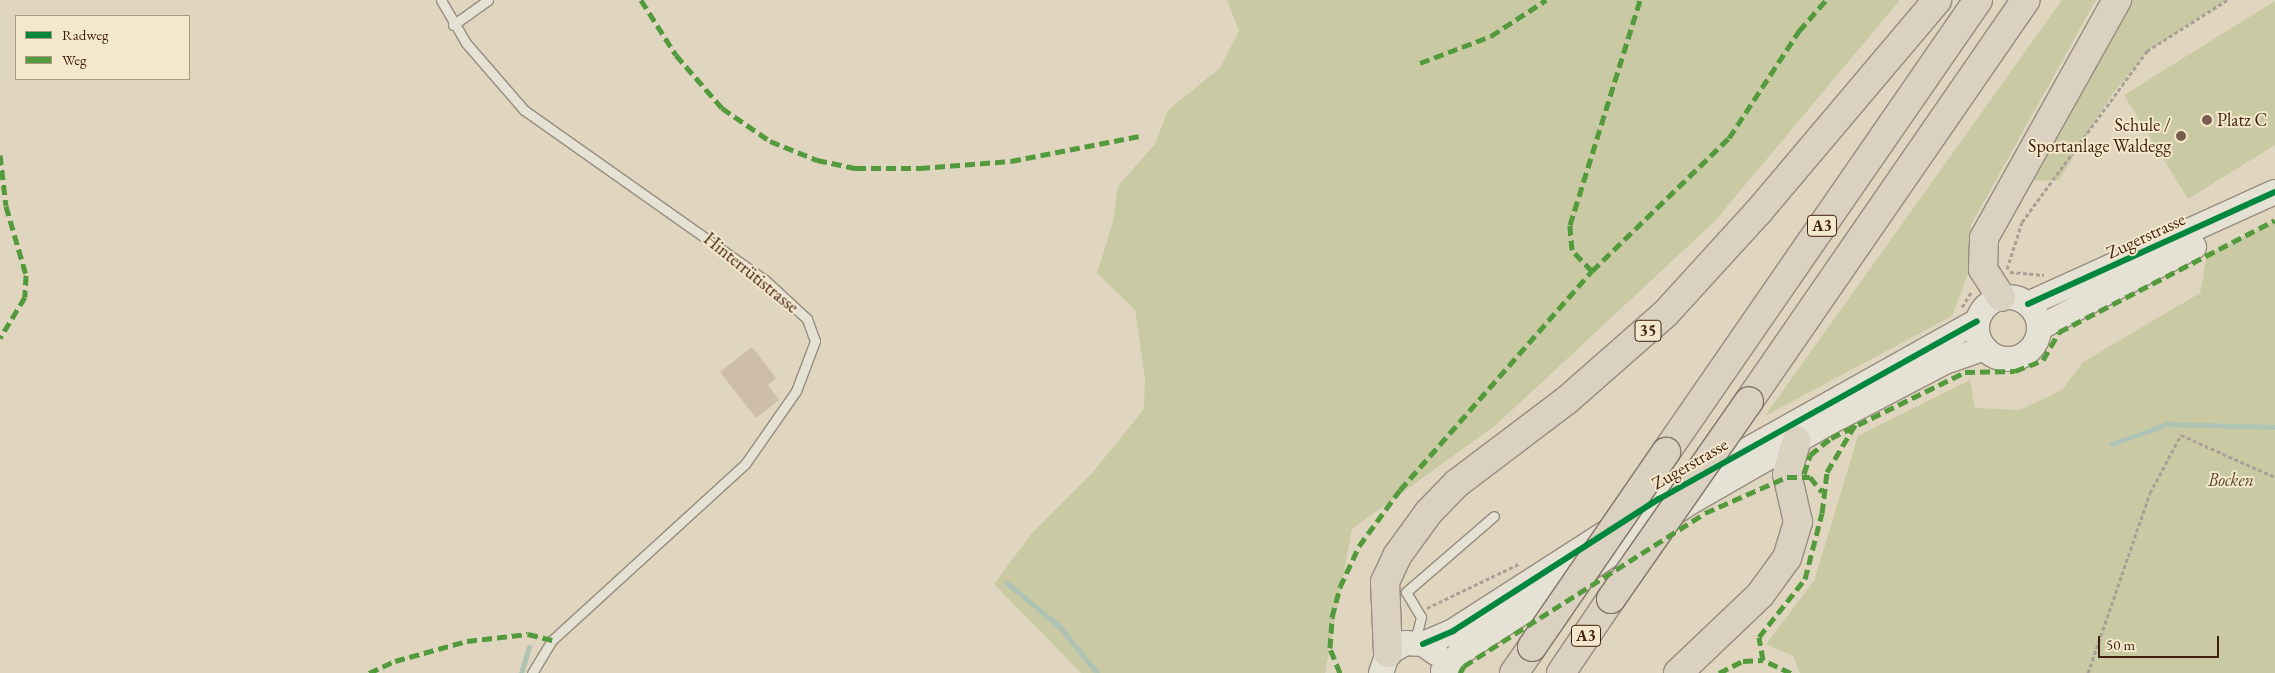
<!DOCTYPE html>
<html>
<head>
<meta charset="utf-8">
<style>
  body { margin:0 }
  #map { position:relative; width:2275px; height:673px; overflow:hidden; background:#e0d6bf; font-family:"EB Garamond",serif }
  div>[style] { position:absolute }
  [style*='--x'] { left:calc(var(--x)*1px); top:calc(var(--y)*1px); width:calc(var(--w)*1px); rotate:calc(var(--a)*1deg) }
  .green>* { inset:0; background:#c9caa4 }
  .stream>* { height:5px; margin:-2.5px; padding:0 2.5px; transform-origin:2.5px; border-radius:2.5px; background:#aec3b4 }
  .building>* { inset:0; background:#cdbdaa }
  .path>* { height:3px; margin-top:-1.5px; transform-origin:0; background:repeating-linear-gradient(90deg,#a8a096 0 4px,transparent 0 6.5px) }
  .roads { filter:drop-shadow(1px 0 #978c7e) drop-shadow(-1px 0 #978c7e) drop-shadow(0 1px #978c7e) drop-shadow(0 -1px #978c7e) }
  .lane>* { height:9px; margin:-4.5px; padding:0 4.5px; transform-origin:4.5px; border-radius:4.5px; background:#e6e1d5 }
  .secondary>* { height:24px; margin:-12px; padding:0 12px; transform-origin:12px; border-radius:12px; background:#e6e1d5 }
  .secondary>.ring { margin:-12px; padding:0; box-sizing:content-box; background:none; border:24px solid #e6e1d5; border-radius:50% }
  .highway>* { height:28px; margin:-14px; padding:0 14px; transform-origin:14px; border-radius:14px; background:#dad1c0 }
  .bridges { filter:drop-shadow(1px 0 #7f7468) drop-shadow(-1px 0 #7f7468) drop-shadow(0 1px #7f7468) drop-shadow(0 -1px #7f7468) }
  .highway-bridge>* { height:28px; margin:-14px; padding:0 14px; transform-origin:14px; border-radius:14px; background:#dad1c0 }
  .quiet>* { height:5px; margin-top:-2.5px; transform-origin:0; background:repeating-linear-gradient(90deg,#539a3c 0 10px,transparent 0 15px) }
  .cycleway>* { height:6px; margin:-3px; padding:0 3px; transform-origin:3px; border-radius:3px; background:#00873e }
  .dots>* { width:14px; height:14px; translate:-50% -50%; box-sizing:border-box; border:2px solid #f4e8cc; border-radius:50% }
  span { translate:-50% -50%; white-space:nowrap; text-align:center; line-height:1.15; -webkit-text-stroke:4px #f4e8cc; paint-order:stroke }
  .shield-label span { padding:1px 4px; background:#f4e8cc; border:1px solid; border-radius:4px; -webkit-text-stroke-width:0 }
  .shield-label { font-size:16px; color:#401e10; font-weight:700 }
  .poi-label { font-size:18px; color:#401e10 }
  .left { translate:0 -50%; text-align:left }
  .right { translate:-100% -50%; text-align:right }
  .street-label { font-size:18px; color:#401e10 }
  .park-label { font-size:18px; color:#5e4730; font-style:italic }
  .legend { position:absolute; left:15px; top:15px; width:175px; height:65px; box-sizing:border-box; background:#f4e8cc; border:1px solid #ac9781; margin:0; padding:6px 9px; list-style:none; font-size:15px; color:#401e10 }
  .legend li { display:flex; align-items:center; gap:10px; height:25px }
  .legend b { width:25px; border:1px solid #ac9781 }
  .scale { position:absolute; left:2098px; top:636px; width:121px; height:22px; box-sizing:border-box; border:2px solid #401e10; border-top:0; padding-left:6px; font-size:15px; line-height:18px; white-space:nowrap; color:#401e10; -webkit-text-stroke:4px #f4e8cc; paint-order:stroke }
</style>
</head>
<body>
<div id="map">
  <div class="green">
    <div style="clip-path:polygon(1227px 0,1900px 0,1715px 221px,1496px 425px,1352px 529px,1325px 673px,1081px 673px,994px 584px,1032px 533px,1093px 472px,1144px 409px,1145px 378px,1135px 310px,1097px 273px,1113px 222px,1118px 186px,1155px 144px,1168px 110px,1220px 68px,1239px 31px)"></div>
    <div style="clip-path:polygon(2062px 0,2096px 0,1971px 225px,1970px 269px,1952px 316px,1765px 416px)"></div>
    <div style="clip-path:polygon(2133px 0,2227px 0,2147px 51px,2110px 97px,2059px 180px,2030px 181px)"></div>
    <div style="clip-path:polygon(2275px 1px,2275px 145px,2188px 199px,2124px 95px)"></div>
    <div style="clip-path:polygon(2275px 220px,2275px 673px,1800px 673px,1793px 656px,1766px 644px,1814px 581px,1858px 436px,1970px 380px,1975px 408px,2020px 410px,2062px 390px,2083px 362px,2200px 293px,2207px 255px)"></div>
  </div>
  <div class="stream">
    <div style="--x:2112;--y:444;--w:59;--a:-20"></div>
    <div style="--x:2167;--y:424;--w:108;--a:1.6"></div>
    <div style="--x:1007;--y:583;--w:67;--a:39.6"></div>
    <div style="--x:1059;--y:626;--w:60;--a:51"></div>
    <div style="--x:521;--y:673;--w:27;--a:-73"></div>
  </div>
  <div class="building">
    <div style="clip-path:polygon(752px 347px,776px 378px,768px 385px,779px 400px,756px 418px,720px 372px)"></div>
  </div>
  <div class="path">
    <div style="--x:2007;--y:269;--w:49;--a:-72.3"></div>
    <div style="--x:2022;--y:222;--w:212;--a:-53.8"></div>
    <div style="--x:2147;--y:51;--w:95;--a:-32.5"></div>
    <div style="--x:2010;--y:272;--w:34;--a:5"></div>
    <div style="--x:1962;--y:307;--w:19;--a:-58"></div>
    <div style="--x:1427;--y:608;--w:102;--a:-25.6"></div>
    <div style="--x:2088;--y:673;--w:190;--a:-71"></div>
    <div style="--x:2150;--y:493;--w:66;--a:-61.9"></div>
    <div style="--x:2181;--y:435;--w:103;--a:24.1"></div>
  </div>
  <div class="roads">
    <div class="lane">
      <div style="--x:441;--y:0;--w:50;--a:59.8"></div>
      <div style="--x:466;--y:43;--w:89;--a:49.1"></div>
      <div style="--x:524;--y:110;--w:294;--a:35.2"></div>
      <div style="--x:764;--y:279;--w:59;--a:42.9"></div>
      <div style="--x:807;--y:319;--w:23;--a:70"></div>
      <div style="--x:815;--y:341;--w:53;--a:110.8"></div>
      <div style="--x:796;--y:391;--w:89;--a:124.9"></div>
      <div style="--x:745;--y:464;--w:261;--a:137.6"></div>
      <div style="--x:552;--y:640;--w:39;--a:121"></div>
      <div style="--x:453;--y:25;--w:43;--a:-35.5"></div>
      <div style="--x:1415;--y:641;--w:25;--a:-76"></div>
      <div style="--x:1421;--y:617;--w:29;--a:-121"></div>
      <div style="--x:1406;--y:592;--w:116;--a:-40.8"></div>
    </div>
    <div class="secondary">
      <div class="ring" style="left:1977px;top:297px;width:38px;height:38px"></div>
      <div style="--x:2028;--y:304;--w:271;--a:-24.4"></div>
      <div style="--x:2039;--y:328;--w:175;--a:-27.6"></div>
      <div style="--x:1423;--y:644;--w:33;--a:-23"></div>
      <div style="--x:1453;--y:631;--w:245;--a:-32.7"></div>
      <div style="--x:1659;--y:499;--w:364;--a:-29.2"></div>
      <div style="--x:1443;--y:671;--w:25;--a:-47"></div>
      <div style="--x:1460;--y:653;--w:274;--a:-33.2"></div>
      <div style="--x:1689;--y:503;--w:163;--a:-29.9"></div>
      <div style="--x:1830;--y:422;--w:130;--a:-27.6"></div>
      <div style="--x:1945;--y:362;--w:42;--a:-19.3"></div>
      <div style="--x:1381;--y:673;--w:21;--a:-71"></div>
      <div style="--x:1388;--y:653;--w:20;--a:-30"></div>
      <div style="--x:1405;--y:643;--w:18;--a:3"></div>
      <div style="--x:1423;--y:644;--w:16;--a:35"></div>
    </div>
    <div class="highway">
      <div style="--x:2001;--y:297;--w:33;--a:-123"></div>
      <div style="--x:1983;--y:269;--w:31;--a:-88"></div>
      <div style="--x:1984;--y:238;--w:273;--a:-60.8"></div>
      <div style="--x:1749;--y:401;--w:487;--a:-55.4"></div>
      <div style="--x:1666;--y:452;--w:549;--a:-55.38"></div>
      <div style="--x:1388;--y:653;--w:71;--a:-92.4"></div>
      <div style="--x:1385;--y:582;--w:29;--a:-65"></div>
      <div style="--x:1397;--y:556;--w:54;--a:-54"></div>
      <div style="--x:1429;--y:512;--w:39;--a:-46"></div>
      <div style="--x:1456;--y:484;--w:139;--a:-37.1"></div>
      <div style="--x:1567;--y:400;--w:130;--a:-41.3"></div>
      <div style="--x:1665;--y:314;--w:139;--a:-47.6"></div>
      <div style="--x:1759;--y:211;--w:276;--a:-49.8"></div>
      <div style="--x:1514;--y:673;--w:32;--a:-55"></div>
      <div style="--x:1561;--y:673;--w:89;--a:-56"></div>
      <div style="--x:1678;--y:673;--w:113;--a:-43.6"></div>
      <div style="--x:1760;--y:595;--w:46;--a:-53.9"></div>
      <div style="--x:1787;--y:558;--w:38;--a:-73"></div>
      <div style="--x:1798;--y:522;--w:49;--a:-102.9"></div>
      <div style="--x:1787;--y:474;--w:35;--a:-74"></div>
    </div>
  </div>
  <div class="bridges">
    <div class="highway-bridge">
      <div style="--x:1611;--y:599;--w:241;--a:-55.1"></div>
      <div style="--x:1532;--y:647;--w:237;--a:-55.5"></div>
    </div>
  </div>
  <div class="quiet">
    <div style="--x:641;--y:0;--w:65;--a:57.5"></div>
    <div style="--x:676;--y:55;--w:70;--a:49"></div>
    <div style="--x:722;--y:108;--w:58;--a:34.5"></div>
    <div style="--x:770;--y:141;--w:51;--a:22"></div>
    <div style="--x:817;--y:160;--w:40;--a:12"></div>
    <div style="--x:856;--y:168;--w:64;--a:0"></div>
    <div style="--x:920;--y:168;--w:91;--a:-4.4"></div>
    <div style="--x:1011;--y:161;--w:131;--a:-11"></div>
    <div style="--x:1420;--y:63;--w:76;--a:-20.8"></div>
    <div style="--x:1491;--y:36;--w:66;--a:-33.2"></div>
    <div style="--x:0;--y:155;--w:51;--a:83.3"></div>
    <div style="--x:6;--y:206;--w:72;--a:73.8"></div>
    <div style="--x:26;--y:275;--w:22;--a:93"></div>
    <div style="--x:25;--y:297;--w:48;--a:121.4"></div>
    <div style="--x:1592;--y:271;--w:29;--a:-134"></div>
    <div style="--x:1572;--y:250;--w:25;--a:-95"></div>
    <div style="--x:1570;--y:225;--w:236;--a:-72.7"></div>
    <div style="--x:1804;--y:474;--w:20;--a:-72"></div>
    <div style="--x:1810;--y:455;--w:27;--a:-39"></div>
    <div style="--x:1831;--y:438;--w:149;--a:-26.2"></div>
    <div style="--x:1965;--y:372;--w:50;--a:-1.1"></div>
    <div style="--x:2015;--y:371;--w:30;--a:-21"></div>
    <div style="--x:2043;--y:360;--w:32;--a:-60"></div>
    <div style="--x:2059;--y:332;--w:243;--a:-27.4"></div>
    <div style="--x:369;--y:673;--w:29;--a:-25"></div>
    <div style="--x:395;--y:661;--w:75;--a:-15.5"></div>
    <div style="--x:467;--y:641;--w:61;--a:-6.5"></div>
    <div style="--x:528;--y:634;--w:25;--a:14"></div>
    <div style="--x:1340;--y:673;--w:27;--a:-112"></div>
    <div style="--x:1330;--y:648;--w:31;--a:-86"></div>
    <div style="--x:1332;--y:617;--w:31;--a:-75"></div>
    <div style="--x:1340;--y:587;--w:45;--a:-65.1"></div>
    <div style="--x:1359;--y:546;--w:69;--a:-53.8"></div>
    <div style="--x:1400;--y:490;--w:291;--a:-48.8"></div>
    <div style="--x:1592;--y:271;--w:191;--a:-44.2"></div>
    <div style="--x:1729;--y:138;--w:128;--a:-56.8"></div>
    <div style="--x:1799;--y:31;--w:41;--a:-48.9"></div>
    <div style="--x:1460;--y:673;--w:8;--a:-60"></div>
    <div style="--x:1464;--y:666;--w:285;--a:-32.4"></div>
    <div style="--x:1705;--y:513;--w:90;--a:-23.7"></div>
    <div style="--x:1787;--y:477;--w:23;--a:0"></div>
    <div style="--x:1810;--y:477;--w:19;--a:51"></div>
    <div style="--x:1719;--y:673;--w:27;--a:-27"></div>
    <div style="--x:1743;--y:661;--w:20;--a:-3"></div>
    <div style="--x:1791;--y:673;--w:31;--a:-155"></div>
    <div style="--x:1763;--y:660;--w:23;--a:-100"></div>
    <div style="--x:1759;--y:637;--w:74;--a:-51.6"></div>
    <div style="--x:1805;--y:579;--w:68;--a:-75.6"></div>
    <div style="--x:1822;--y:513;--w:41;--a:-83"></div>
    <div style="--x:1827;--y:472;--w:55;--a:-59.2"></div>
  </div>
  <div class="cycleway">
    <div style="--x:2028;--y:304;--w:271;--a:-24.4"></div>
    <div style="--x:1423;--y:644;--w:33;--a:-23"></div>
    <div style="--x:1453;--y:631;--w:245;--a:-32.7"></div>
    <div style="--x:1659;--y:499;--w:364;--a:-29.2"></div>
  </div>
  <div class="dots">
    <div style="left:2207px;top:120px;background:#785e4d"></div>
    <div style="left:2181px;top:136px;background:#785e4d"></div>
  </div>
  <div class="shield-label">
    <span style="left:1822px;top:226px">A3</span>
    <span style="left:1648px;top:331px">35</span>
    <span style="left:1586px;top:636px">A3</span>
  </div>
  <div class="poi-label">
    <span class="left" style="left:2217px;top:120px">Platz C</span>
    <span class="right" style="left:2171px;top:136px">Schule /<br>Sportanlage Waldegg</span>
  </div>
  <div class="street-label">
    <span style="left:2146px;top:236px;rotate:-25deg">Zugerstrasse</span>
    <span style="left:751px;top:273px;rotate:39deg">Hinterrütistrasse</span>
    <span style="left:1690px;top:464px;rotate:-30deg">Zugerstrasse</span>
  </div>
  <div class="park-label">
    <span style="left:2231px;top:480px">Bocken</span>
  </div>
  <ul class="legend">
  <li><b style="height:6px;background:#00873e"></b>Radweg</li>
  <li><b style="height:6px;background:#539a3c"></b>Weg</li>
  </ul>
  <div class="scale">50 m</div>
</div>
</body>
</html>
